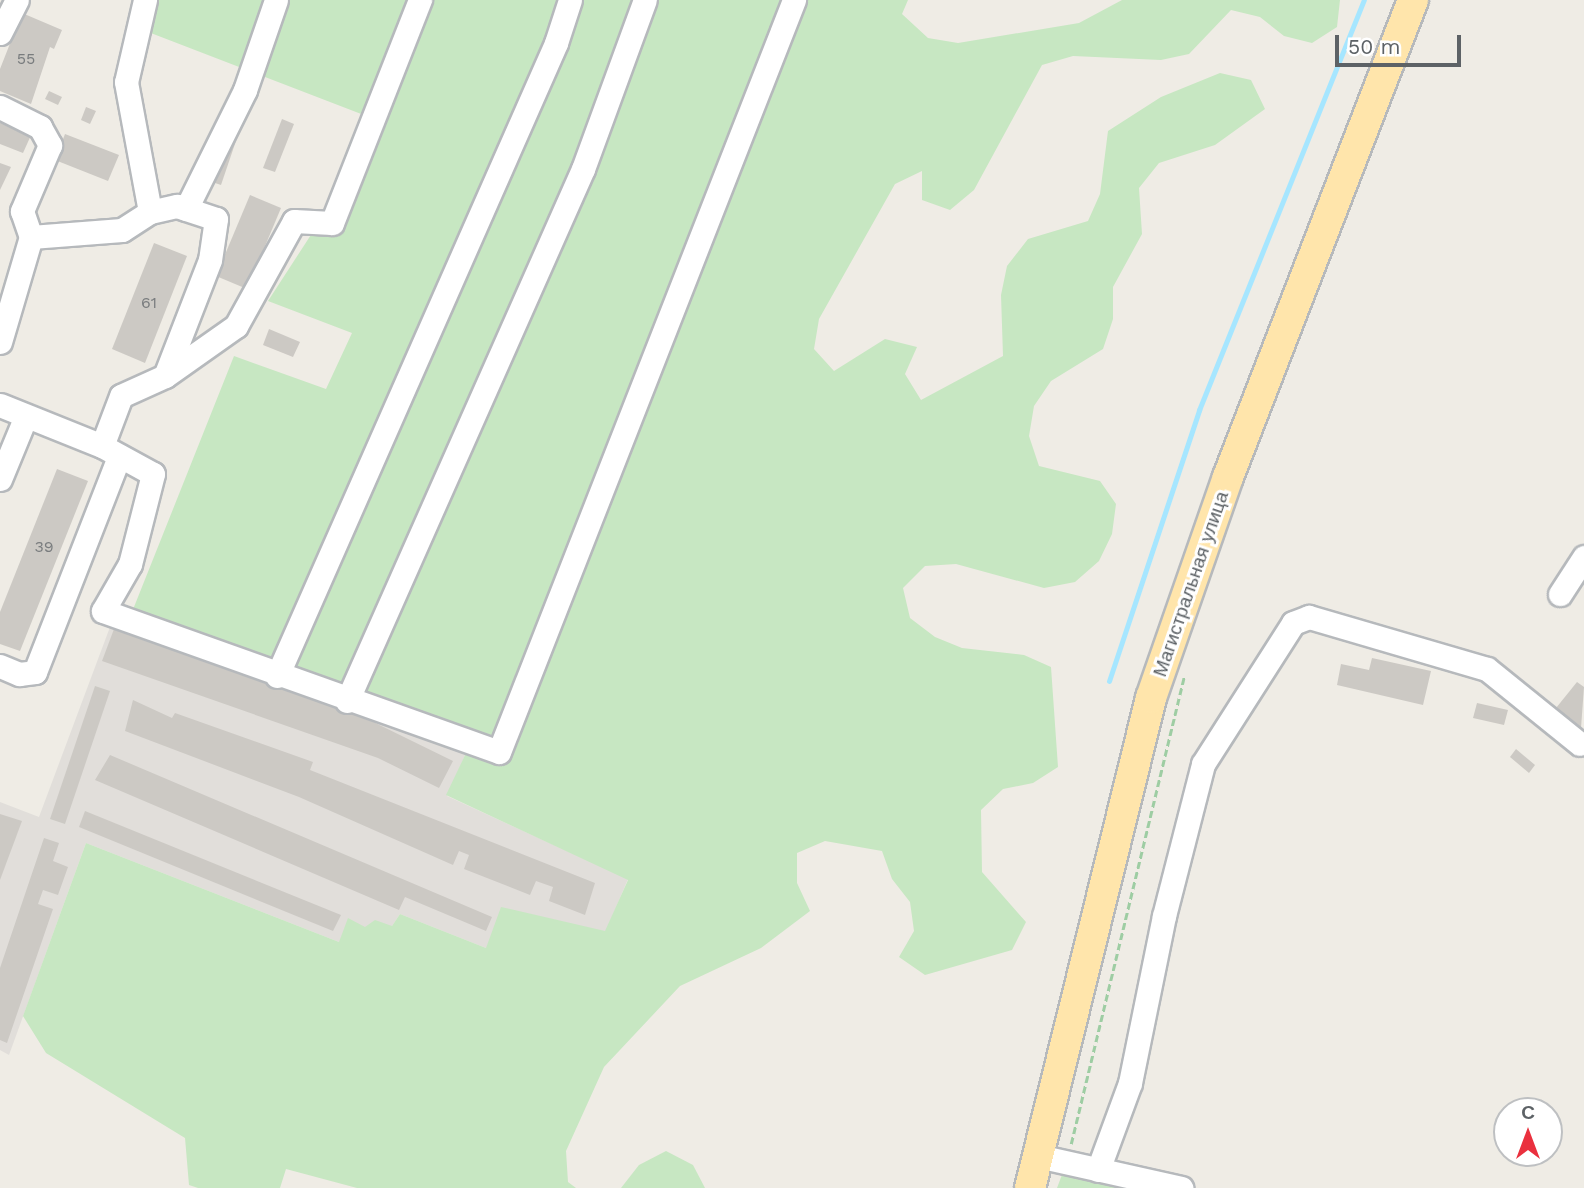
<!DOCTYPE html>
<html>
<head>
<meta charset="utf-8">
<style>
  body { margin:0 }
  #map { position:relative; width:1584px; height:1188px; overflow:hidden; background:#efece5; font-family:"Work Sans",sans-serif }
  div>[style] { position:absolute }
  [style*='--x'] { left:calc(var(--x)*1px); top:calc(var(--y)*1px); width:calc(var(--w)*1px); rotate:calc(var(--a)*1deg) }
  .industrial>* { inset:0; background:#e1deda }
  .green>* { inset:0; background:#c7e7c2 }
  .stream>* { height:5px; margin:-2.5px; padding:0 2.5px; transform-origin:2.5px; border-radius:2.5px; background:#a6e6ff }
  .building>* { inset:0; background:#ccc9c4 }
  .path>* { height:2.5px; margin-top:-1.25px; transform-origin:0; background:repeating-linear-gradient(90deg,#9ecda3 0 7px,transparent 0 10.5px) }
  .roads { filter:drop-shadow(2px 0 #b6b9bc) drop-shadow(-2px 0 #b6b9bc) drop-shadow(0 2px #b6b9bc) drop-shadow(0 -2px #b6b9bc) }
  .minor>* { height:23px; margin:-11.5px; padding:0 11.5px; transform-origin:11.5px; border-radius:11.5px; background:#fff }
  .major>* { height:30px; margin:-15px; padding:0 15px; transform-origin:15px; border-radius:15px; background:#ffe5ab }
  span { translate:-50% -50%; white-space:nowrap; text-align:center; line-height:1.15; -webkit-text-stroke:6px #fff; paint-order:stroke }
  .number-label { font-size:16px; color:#797c7e }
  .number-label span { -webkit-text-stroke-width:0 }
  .street-label { font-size:19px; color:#5d6266 }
  .north { position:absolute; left:1493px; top:1097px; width:70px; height:70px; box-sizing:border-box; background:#fff; border:2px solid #bec0c2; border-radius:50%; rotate:0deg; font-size:19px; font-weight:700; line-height:28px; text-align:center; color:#5d6266 }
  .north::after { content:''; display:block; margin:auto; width:24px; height:32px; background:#ea303e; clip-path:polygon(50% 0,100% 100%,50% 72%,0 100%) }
  .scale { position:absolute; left:1335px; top:35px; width:126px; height:32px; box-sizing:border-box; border:4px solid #5d6266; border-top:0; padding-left:9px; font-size:21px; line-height:24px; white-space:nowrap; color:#5d6266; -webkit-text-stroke:5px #fff; paint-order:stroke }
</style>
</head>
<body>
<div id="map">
  <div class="industrial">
    <div style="clip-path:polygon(110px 627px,467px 751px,447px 796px,628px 879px,606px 931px,486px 948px,400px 914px,392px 926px,365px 927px,339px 942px,86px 843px,9px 1055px,0 1050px,0 802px,39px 817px)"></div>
  </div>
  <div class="green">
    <div style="clip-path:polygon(149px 0,908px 0,902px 14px,928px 38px,958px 43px,1079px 23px,1122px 0,1340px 0,1337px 27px,1312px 43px,1284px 36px,1260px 17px,1231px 10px,1189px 54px,1161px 60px,1073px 56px,1042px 65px,974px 190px,950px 210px,922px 200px,922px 171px,895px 184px,819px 319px,814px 349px,834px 371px,885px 339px,917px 347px,905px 374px,921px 400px,1003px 356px,1001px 295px,1007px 266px,1028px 239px,1088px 221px,1100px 194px,1108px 131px,1161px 97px,1220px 73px,1251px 80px,1265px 109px,1215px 145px,1159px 163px,1139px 188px,1142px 234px,1113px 287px,1113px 319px,1103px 349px,1051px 381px,1034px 406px,1029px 436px,1039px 466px,1100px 481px,1116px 504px,1112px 534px,1099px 561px,1075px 582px,1044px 588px,956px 564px,925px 566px,903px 588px,910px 618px,935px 637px,962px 648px,1024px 655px,1051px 667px,1058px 767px,1033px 783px,1003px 789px,981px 810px,982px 872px,1026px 922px,1012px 950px,925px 975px,899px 957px,914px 931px,910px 902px,892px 879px,882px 851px,825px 841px,797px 853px,797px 883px,810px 911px,761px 948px,680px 986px,604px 1067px,566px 1151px,568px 1182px,576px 1188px,357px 1188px,286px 1169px,280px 1188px,198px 1188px,189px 1185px,185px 1138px,46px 1053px,23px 1016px,86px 843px,339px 942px,348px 918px,365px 927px,375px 920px,392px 926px,400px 914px,486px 948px,501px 907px,605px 931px,628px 880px,446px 795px,467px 751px,132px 612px,234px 356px,326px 389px,352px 333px,268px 301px,318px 224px,369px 117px,143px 30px)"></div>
    <div style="clip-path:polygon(666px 1151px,693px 1165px,705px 1188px,621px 1188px,639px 1165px)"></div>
    <div style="clip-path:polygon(1063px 1172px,1134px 1188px,1057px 1188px)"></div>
  </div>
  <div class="stream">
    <div style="--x:1109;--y:681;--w:286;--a:-71.6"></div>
    <div style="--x:1199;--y:410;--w:442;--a:-68.1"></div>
  </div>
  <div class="building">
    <div style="clip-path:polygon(22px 13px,62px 30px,54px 49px,50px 47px,31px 104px,0 91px,0 69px)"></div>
    <div style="clip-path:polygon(49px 91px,62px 97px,58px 105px,45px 99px)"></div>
    <div style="clip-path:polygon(86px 107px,96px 111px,90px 124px,81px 120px)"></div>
    <div style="clip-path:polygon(282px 119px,294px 124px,275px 172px,263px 168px)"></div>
    <div style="clip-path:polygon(0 120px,32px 133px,23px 153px,0 144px)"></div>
    <div style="clip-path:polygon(224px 124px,240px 129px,221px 185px,206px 180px)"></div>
    <div style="clip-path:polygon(65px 134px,119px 155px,108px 181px,55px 160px)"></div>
    <div style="clip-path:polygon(0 163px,11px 167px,0 190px)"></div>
    <div style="clip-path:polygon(250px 195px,281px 208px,247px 289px,216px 276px)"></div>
    <div style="clip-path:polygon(154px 243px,187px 256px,145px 363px,112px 349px)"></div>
    <div style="clip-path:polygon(269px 329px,300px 342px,293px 357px,263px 345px)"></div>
    <div style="clip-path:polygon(57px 469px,88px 481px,20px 651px,0 644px,0 612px)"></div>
    <div style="clip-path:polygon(114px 629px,359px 715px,453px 761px,439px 788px,378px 758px,102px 661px)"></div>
    <div style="clip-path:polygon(1372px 658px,1431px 671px,1423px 705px,1337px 685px,1341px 664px,1369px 670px)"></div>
    <div style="clip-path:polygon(1577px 682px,1584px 687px,1581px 728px,1556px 708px)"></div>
    <div style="clip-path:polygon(95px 686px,110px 691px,65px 824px,50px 819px)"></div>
    <div style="clip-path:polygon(133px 700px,172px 718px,175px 713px,313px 762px,310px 770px,595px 883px,585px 915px,549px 901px,553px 887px,536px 881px,530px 895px,464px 869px,469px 855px,459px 851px,453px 865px,299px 797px,125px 731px)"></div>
    <div style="clip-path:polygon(1477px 703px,1508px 710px,1504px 725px,1473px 718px)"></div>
    <div style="clip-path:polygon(1516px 749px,1535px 765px,1529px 773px,1510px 757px)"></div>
    <div style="clip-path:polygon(110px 755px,492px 917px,486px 931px,405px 897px,399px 910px,95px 780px)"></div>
    <div style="clip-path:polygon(85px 811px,341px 915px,333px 931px,79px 827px)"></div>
    <div style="clip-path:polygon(0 814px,22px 821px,0 880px)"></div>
    <div style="clip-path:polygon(44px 838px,59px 843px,53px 861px,68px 867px,58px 895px,43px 890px,38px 904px,53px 909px,7px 1043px,0 1040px,0 968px)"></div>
  </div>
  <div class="path">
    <div style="--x:1071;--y:1144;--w:480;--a:-76.4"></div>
  </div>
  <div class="roads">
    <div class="minor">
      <div style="--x:145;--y:0;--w:84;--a:103"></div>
      <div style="--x:126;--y:82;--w:132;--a:79.5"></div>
      <div style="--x:0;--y:33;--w:37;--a:-63"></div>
      <div style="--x:0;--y:107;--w:45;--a:26.6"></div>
      <div style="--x:40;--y:127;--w:21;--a:61"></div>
      <div style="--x:50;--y:145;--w:72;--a:113"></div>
      <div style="--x:22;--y:211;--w:28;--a:71"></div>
      <div style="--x:186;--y:209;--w:133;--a:-63.6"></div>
      <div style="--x:245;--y:90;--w:95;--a:-71"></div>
      <div style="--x:0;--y:342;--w:109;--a:-73.6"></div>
      <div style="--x:31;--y:237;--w:91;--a:-4.4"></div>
      <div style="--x:122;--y:230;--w:33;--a:-33"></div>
      <div style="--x:150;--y:212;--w:28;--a:-13"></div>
      <div style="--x:177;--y:206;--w:41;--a:18.4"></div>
      <div style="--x:216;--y:219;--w:41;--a:98.3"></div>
      <div style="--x:210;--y:260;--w:124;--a:111.2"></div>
      <div style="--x:165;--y:376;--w:48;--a:155.6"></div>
      <div style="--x:121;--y:396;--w:53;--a:110.8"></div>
      <div style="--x:165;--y:376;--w:87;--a:-35.2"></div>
      <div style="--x:236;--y:326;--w:120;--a:-61.1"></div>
      <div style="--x:294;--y:221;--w:38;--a:3"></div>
      <div style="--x:332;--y:223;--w:240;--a:-68.5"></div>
      <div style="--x:0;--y:405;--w:110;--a:21.9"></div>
      <div style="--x:102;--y:446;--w:58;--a:28.8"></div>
      <div style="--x:153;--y:474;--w:93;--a:104.3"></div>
      <div style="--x:130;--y:564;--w:54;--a:119.9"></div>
      <div style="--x:103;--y:611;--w:420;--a:19.6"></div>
      <div style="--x:499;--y:752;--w:808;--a:-68.58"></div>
      <div style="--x:0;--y:479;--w:68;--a:-67.6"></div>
      <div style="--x:1560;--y:594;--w:44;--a:-57"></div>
      <div style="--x:0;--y:666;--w:21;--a:23"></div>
      <div style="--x:19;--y:674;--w:16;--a:-7"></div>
      <div style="--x:35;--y:672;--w:232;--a:-68.7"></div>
      <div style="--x:277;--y:676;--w:692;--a:-66.21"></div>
      <div style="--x:556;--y:43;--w:45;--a:-72"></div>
      <div style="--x:347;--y:701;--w:582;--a:-66.08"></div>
      <div style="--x:583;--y:169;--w:180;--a:-69.9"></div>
      <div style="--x:1038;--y:1156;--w:147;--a:12.6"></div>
      <div style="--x:1098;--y:1170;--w:93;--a:-69.8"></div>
      <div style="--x:1130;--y:1083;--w:170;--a:-78.5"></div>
      <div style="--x:1164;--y:916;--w:157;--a:-75.6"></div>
      <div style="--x:1203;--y:764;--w:167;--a:-57.4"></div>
      <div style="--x:1293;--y:623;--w:17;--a:-21"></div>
      <div style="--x:1309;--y:617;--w:185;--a:16.3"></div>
      <div style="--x:1487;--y:669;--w:119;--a:38.9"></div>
    </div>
    <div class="major">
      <div style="--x:1030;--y:1188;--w:505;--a:-76.13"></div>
      <div style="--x:1151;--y:698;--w:234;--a:-70.8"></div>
      <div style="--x:1228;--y:477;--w:512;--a:-68.8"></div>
    </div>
  </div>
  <div class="number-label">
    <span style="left:26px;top:59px">55</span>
    <span style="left:149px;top:303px">61</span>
    <span style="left:44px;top:547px">39</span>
  </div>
  <div class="street-label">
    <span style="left:1191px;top:584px;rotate:-71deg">Магистральная улица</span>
  </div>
  <div class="north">С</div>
  <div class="scale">50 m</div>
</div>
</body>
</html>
